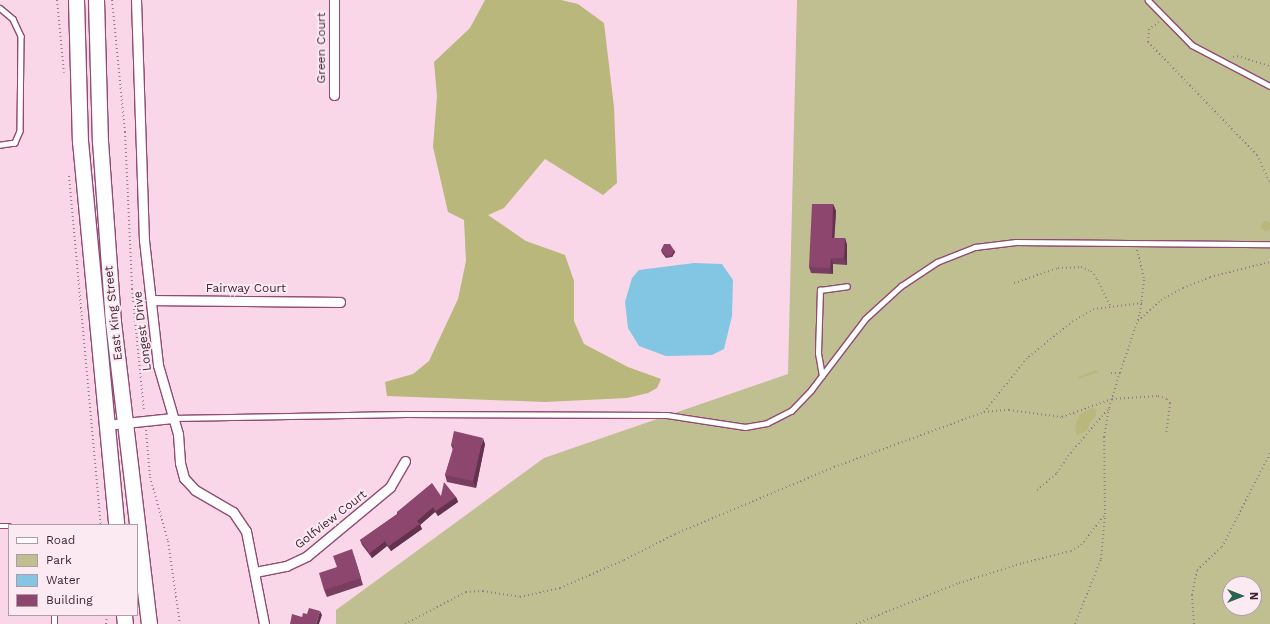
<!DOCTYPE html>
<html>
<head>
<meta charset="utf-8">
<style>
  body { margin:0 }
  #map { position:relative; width:1270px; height:624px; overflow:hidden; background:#f9d7e8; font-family:"Work Sans",sans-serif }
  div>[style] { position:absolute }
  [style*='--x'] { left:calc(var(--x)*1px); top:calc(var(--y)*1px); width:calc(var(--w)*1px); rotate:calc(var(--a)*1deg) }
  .green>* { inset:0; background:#c0bf91 }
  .forest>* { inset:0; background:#b9b77b }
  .round { border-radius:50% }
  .water>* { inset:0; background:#82c6e3 }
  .path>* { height:2px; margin-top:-1px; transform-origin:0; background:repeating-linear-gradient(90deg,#9b7a8b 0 1px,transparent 0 4px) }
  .roads { filter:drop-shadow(1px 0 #914b72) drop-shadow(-1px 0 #914b72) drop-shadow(0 1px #914b72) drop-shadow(0 -1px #914b72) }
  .service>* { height:4.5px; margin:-2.25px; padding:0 2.25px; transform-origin:2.25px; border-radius:2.25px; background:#fff }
  .minor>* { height:9px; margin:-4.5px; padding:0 4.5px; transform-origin:4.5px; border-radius:4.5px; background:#fff }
  .primary>* { height:15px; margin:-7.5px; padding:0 7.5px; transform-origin:7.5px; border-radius:7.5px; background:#fff }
  .wall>* { inset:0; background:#793d5f }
  .shaded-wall>* { inset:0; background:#63324d }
  .building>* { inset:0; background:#8d476e }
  span { translate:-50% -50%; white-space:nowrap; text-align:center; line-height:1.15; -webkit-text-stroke:4px #fbeaf2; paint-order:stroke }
  .street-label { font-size:12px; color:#432435 }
  .legend { position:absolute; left:8px; top:524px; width:130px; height:92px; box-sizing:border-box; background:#fbeaf2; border:1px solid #b19ba6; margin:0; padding:5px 7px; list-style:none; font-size:12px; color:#432435 }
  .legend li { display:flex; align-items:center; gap:8px; height:20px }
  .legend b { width:20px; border:1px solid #b19ba6 }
  .north { position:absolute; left:1222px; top:576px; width:40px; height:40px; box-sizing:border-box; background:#fbeaf2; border:1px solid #b19ba6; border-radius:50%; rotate:90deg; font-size:11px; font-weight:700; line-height:16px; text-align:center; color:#432435 }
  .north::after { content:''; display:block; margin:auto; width:14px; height:18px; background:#28634e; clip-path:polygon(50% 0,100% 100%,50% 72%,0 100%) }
</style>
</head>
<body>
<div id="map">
  <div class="green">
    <div style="clip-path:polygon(evenodd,797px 0,1270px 0,1270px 624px,336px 624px,336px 610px,544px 458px,788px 374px,797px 0,1230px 584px,1254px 584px,1254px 608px,1230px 608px,1230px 584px)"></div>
  </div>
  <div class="forest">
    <div style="clip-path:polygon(485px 0,561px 0,578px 4px,604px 23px,614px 107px,617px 183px,603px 195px,545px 159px,504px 208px,488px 215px,526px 241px,565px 255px,574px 281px,574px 321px,584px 344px,628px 367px,661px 379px,657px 388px,648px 393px,627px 398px,545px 402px,387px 396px,385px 382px,413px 374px,429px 361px,458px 299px,466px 261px,464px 220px,448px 212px,433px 147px,437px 96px,434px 62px,470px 28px)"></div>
    <div class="round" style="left:1261px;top:221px;width:10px;height:10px"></div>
    <div style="clip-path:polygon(1096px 370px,1099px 372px,1077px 379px,1078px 377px)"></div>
    <div style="clip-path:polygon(1092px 408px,1096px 409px,1096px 416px,1090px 422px,1087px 431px,1077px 435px,1075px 427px,1080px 414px)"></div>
  </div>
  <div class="water">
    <div style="clip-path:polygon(694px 263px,722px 264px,733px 280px,732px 316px,724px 349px,712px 355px,666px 356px,639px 346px,628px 328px,627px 319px,625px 302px,632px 278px,639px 270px)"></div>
  </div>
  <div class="path">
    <div style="--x:57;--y:0;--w:73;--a:84.5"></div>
    <div style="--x:112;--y:0;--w:133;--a:84.4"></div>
    <div style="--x:125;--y:132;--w:157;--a:87.4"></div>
    <div style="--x:132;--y:289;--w:123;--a:84.4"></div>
    <div style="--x:1159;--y:22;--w:12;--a:145"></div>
    <div style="--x:1149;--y:29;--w:13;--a:94"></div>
    <div style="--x:1148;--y:42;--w:157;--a:46"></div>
    <div style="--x:1257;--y:155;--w:31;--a:65"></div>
    <div style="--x:1233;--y:57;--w:4;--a:-14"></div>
    <div style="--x:1237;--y:56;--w:34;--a:17"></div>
    <div style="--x:69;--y:176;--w:350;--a:84.8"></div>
    <div style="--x:1014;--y:283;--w:46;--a:-18.8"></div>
    <div style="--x:1058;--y:268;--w:23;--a:-2"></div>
    <div style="--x:1081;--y:267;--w:11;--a:22"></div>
    <div style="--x:1091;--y:271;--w:10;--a:53"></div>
    <div style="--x:1097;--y:279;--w:30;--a:64"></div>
    <div style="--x:1142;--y:303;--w:48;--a:172.9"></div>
    <div style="--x:1094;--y:309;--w:24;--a:150"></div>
    <div style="--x:1073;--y:321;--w:59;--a:141.2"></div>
    <div style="--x:1027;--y:358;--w:69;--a:128.5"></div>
    <div style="--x:984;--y:412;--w:25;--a:-5"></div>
    <div style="--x:1009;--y:410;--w:53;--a:7.5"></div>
    <div style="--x:1062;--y:417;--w:53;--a:-19.8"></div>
    <div style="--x:1112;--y:399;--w:46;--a:-3.7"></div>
    <div style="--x:1158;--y:396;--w:9;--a:18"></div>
    <div style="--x:1167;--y:399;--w:5;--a:53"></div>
    <div style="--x:1170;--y:403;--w:31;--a:97"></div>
    <div style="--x:1138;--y:321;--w:31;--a:-42"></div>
    <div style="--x:1161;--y:300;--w:25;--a:-29"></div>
    <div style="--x:1183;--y:288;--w:29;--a:-22"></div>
    <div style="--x:1210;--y:277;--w:62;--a:-14"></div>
    <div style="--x:1111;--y:373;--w:9;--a:0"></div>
    <div style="--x:1120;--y:373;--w:63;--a:-71.6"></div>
    <div style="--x:1140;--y:313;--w:35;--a:-83"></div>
    <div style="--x:1144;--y:278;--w:30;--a:-104"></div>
    <div style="--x:146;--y:430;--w:47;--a:85.1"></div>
    <div style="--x:150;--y:477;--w:66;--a:74.3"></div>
    <div style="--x:168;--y:541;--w:84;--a:81.8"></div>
    <div style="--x:1037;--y:490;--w:26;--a:-40"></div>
    <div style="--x:1057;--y:473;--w:20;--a:-57"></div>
    <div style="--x:1068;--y:456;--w:63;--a:-49.5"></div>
    <div style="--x:1109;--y:408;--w:37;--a:-73"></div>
    <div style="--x:106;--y:624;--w:9;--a:-84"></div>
    <div style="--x:405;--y:624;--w:69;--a:-27.7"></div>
    <div style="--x:466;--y:592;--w:17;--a:-3"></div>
    <div style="--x:483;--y:591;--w:37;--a:9"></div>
    <div style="--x:520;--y:597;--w:41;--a:-12.7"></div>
    <div style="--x:560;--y:588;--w:70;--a:-23.6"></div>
    <div style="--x:624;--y:560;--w:57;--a:-27"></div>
    <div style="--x:675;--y:534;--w:173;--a:-22.8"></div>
    <div style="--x:834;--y:467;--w:160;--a:-20.1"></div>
    <div style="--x:856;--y:624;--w:111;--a:-21.7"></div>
    <div style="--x:959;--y:583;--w:67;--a:-17.4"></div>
    <div style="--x:1023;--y:563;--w:49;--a:-14"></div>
    <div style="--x:1071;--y:551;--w:12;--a:-31"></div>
    <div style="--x:1081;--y:545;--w:39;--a:-52"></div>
    <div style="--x:1105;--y:514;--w:77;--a:-90.7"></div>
    <div style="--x:1104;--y:437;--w:29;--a:-80"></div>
    <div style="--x:1075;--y:624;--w:70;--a:-68.2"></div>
    <div style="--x:1101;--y:559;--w:44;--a:-84.8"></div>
    <div style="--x:1194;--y:624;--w:29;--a:-94"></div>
    <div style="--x:1192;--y:595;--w:25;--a:-79"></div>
    <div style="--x:1197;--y:570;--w:34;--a:-43"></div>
    <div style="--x:1222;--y:547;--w:106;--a:-62.9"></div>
  </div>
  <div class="roads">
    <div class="service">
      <div style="--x:1148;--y:0;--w:63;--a:45.6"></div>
      <div style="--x:1192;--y:45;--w:88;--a:27.7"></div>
      <div style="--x:0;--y:8;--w:17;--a:40"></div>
      <div style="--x:13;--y:19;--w:19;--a:65"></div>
      <div style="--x:21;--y:36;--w:95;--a:90.6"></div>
      <div style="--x:20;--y:131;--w:13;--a:113"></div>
      <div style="--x:15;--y:143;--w:15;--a:172"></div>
      <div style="--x:822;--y:376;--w:23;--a:-100"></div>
      <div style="--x:818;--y:353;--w:63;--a:-88.2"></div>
      <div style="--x:820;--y:290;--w:27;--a:-8"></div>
      <div style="--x:173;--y:418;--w:232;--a:-1"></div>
      <div style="--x:405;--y:414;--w:262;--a:0.2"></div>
      <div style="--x:667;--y:415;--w:79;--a:8.7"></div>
      <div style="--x:745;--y:427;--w:22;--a:-10"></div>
      <div style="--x:767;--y:423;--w:27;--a:-27"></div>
      <div style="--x:791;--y:411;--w:29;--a:-46"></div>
      <div style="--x:811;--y:390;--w:89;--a:-52.7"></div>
      <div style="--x:865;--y:319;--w:49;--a:-42.5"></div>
      <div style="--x:901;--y:286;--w:43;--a:-33.7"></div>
      <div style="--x:937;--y:262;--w:41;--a:-21.5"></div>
      <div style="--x:975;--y:247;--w:41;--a:-7"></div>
      <div style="--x:1016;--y:242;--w:254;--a:0.5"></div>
      <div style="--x:0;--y:526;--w:9;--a:0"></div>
      <div style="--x:54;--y:624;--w:9;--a:-90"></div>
    </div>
    <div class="minor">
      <div style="--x:136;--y:0;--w:240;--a:88.1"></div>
      <div style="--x:144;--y:240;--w:126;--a:83.6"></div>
      <div style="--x:158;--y:365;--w:72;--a:73.8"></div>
      <div style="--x:178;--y:434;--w:29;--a:86"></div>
      <div style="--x:180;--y:463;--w:16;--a:75"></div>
      <div style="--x:184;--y:478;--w:16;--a:47"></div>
      <div style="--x:195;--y:490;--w:44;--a:30.1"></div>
      <div style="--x:233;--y:512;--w:23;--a:56"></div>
      <div style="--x:246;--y:531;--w:95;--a:79"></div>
      <div style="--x:334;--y:0;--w:95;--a:90"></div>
      <div style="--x:151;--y:300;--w:189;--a:0.6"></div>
      <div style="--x:106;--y:425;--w:67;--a:-6"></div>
      <div style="--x:255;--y:572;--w:32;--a:-11"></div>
      <div style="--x:286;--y:566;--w:23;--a:-25"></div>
      <div style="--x:307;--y:556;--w:108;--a:-39.7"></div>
      <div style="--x:390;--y:487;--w:30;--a:-60"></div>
    </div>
    <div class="primary">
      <div style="--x:76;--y:0;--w:141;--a:88.4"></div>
      <div style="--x:80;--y:141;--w:386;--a:84.6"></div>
      <div style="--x:96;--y:0;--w:141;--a:88.4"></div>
      <div style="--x:100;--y:141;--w:181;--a:85.9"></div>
      <div style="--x:113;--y:322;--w:304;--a:83.2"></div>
      <div style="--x:124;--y:615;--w:9;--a:84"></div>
    </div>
  </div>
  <div class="wall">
    <div style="clip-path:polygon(833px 204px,836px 211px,834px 238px,845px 238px,847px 245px,847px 265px,833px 264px,833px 274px,811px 273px,809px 267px)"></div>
    <div style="clip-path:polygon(661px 250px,674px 250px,675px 252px,672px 257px,666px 258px,662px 253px)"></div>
    <div style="clip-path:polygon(485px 444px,476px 488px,447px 482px,445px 475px,453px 450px,451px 445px)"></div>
    <div style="clip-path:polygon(441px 496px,456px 497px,458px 502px,438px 516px,435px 512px,420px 525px,422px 529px,391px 551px,387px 546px,372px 558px,362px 545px,360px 540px,397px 514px,397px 512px)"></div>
    <div style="clip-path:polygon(354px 556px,363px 585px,327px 597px,324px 590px,337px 567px)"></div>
  </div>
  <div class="shaded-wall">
    <div style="clip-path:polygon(833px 204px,836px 211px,834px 245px,832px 238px)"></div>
    <div style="clip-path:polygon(845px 238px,847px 245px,847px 265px,844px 258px)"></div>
    <div style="clip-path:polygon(674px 250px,675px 252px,672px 257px,672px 255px)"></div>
    <div style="clip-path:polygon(831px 258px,833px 264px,833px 274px,830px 268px)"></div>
    <div style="clip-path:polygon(483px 438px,485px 444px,476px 488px,473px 481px)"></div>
    <div style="clip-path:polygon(456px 497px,458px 502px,438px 516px,436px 511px)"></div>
    <div style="clip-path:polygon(433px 507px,435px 512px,420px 525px,422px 529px,391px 551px,389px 546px)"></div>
    <div style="clip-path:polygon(385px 541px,387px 546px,372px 558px,370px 553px)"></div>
    <div style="clip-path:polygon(320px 611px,322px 615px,319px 624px,316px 624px)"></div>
  </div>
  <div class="building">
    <div style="clip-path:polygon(812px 204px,833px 204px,832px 238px,845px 238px,844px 258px,831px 258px,830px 268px,809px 267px)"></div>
    <div style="clip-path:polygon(664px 244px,670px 244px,674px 250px,672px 255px,666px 256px,661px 250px)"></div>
    <div style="clip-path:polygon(454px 431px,483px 438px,473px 481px,445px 475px,454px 445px,451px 445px)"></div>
    <div style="clip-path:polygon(444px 482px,456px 497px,436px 511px,433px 507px,417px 521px,420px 524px,389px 546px,385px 541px,370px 553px,360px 540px,398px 514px,397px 512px,432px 483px,441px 496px)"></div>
    <div style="clip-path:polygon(352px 549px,361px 578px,324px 590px,319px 573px,337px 567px,333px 556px)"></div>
    <div style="clip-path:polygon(309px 608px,320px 611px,316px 624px,290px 624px,292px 614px,302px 617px,303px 613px,307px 614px)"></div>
  </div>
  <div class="street-label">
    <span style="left:322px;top:48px;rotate:-90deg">Green Court</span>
    <span style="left:246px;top:289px">Fairway Court</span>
    <span style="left:114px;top:313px;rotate:-96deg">East King Street</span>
    <span style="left:143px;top:331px;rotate:-97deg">Longest Drive</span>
    <span style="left:331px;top:520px;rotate:-38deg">Golfview Court</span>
  </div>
  <ul class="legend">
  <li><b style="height:5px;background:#fff"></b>Road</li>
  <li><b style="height:11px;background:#c0bf91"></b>Park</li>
  <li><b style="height:11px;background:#82c6e3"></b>Water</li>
  <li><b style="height:11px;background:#8d476e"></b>Building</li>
  </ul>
  <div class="north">N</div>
</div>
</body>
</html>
